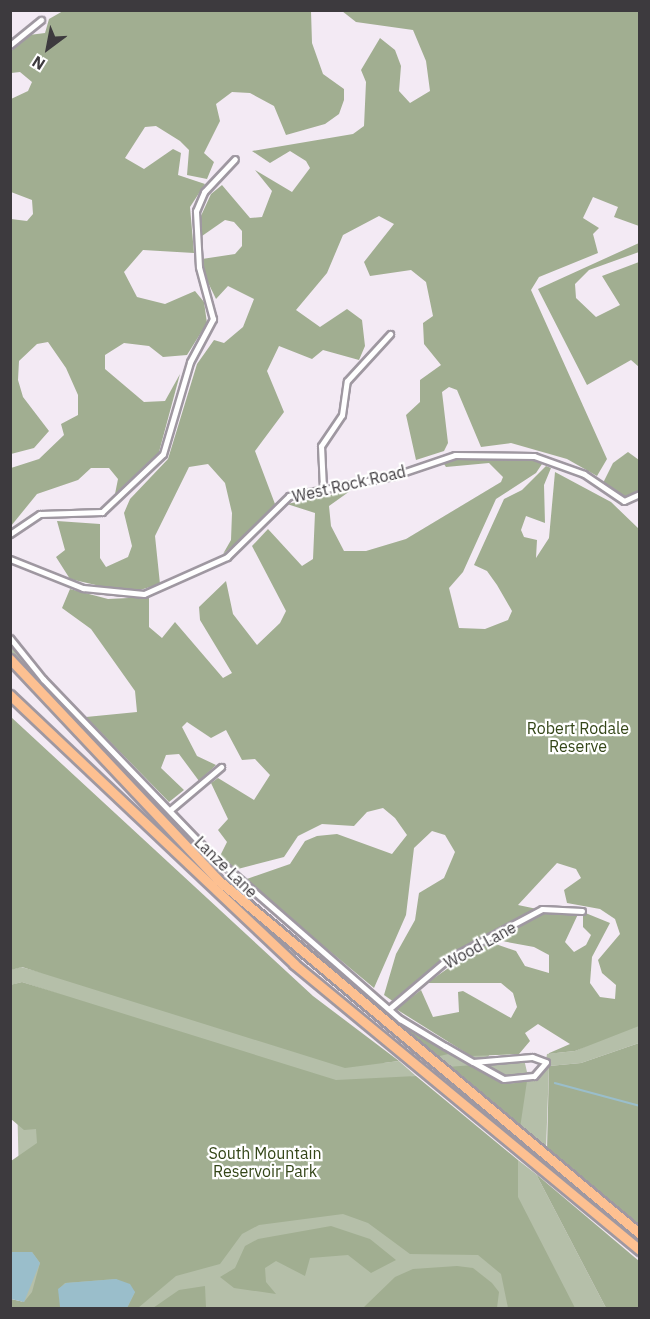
<!DOCTYPE html>
<html>
<head>
<meta charset="utf-8">
<style>
  body { margin:0 }
  #map { position:relative; width:650px; height:1319px; overflow:hidden; background:#f3eaf4; font-family:"IBM Plex Sans",sans-serif }
  div>[style] { position:absolute }
  [style*='--x'] { left:calc(var(--x)*1px); top:calc(var(--y)*1px); width:calc(var(--w)*1px); rotate:calc(var(--a)*1deg) }
  .green>* { inset:0; background:#b5bfa9 }
  .forest>* { inset:0; background:#a1ae91 }
  .water>* { inset:0; background:#9abecb }
  .stream>* { height:1.5px; margin:-0.75px; padding:0 0.75px; transform-origin:0.75px; border-radius:0.75px; background:#9abecb }
  .roads { filter:drop-shadow(2px 0 #9f98a1) drop-shadow(-2px 0 #9f98a1) drop-shadow(0 2px #9f98a1) drop-shadow(0 -2px #9f98a1) }
  .street>* { height:5px; margin:-2.5px; padding:0 2.5px; transform-origin:2.5px; border-radius:2.5px; background:#fff }
  .highway>* { height:9px; margin:-4.5px; padding:0 4.5px; transform-origin:4.5px; border-radius:4.5px; background:#fdc091 }
  span { translate:-50% -50%; white-space:nowrap; text-align:center; line-height:1.15; -webkit-text-stroke:4.5px #fff; paint-order:stroke }
  .street-label { font-size:16px; color:#3d3a3e }
  .park-label { font-size:16px; color:#344618 }
  .frame { position:absolute; inset:0; border:12px solid #3d3a3e; pointer-events:none }
  .north { position:absolute; left:18px; top:18px; width:60px; height:60px; -webkit-text-stroke:4px #fff; paint-order:stroke; rotate:212deg; font-size:16px; font-weight:700; line-height:24px; text-align:center; color:#3d3a3e }
  .north::after { content:''; display:block; margin:auto; width:21px; height:27px; background:#3d3a3e; clip-path:polygon(50% 0,100% 100%,50% 72%,0 100%) }
</style>
</head>
<body>
<div id="map">
  <div class="green">
    <div style="clip-path:polygon(10px 643px,35px 675px,248px 896px,88px 737px,11px 654px)"></div>
    <div style="clip-path:polygon(21px 967px,383px 1063px,399px 1061px,416px 1076px,403px 1078px,518px 1169px,518px 1160px,536px 1174px,606px 1308px,22px 1308px,16px 1054px,167px 1030px,22px 982px,11px 985px,10px 970px)"></div>
    <div style="clip-path:polygon(392px 1008px,459px 1052px,492px 1051px,486px 1060px,524px 1059px,527px 1072px,544px 1071px,547px 1054px,575px 1051px,639px 1022px,639px 1043px,581px 1063px,549px 1066px,546px 1150px,385px 1014px)"></div>
  </div>
  <div class="forest">
    <div style="clip-path:polygon(63px 11px,311px 11px,312px 43px,323px 74px,344px 89px,344px 100px,339px 114px,325px 124px,286px 135px,274px 106px,250px 93px,232px 92px,216px 104px,220px 121px,204px 153px,214px 162px,207px 179px,187px 175px,189px 150px,180px 141px,156px 126px,145px 127px,125px 158px,144px 169px,173px 149px,181px 153px,178px 175px,205px 184px,190px 207px,194px 253px,143px 250px,124px 272px,137px 297px,165px 304px,195px 291px,204px 302px,207px 323px,187px 355px,163px 357px,149px 346px,124px 343px,105px 355px,105px 369px,144px 402px,165px 401px,180px 374px,159px 452px,115px 494px,118px 479px,109px 468px,91px 468px,78px 480px,37px 494px,11px 526px,11px 468px,39px 459px,64px 435px,61px 424px,78px 415px,78px 395px,66px 368px,48px 342px,37px 344px,19px 361px,18px 380px,23px 397px,49px 431px,34px 448px,11px 454px,11px 219px,27px 221px,33px 214px,32px 200px,11px 192px,11px 99px,28px 91px,32px 82px,20px 72px,11px 73px,11px 51px,29px 35px,45px 33px,49px 19px)"></div>
    <div style="clip-path:polygon(342px 11px,639px 11px,639px 226px,614px 217px,618px 207px,593px 197px,583px 218px,599px 228px,593px 234px,598px 253px,539px 277px,531px 290px,607px 459px,597px 476px,567px 459px,511px 443px,481px 447px,457px 390px,449px 387px,442px 392px,448px 443px,444px 451px,416px 460px,406px 415px,420px 402px,420px 380px,441px 365px,424px 344px,423px 323px,433px 316px,426px 282px,411px 270px,370px 276px,364px 262px,394px 224px,379px 216px,343px 235px,327px 273px,296px 310px,320px 327px,347px 309px,362px 320px,365px 346px,359px 360px,323px 350px,312px 359px,279px 346px,267px 371px,284px 412px,255px 451px,275px 504px,253px 529px,223px 554px,231px 540px,232px 513px,225px 483px,208px 464px,189px 467px,155px 536px,160px 584px,130px 593px,70px 579px,56px 557px,65px 550px,57px 521px,100px 524px,100px 558px,106px 567px,128px 557px,132px 546px,124px 513px,130px 499px,168px 459px,197px 364px,214px 340px,224px 343px,243px 327px,254px 299px,228px 286px,216px 299px,203px 272px,202px 259px,235px 254px,242px 246px,242px 231px,234px 222px,225px 220px,202px 236px,200px 218px,211px 194px,222px 185px,250px 218px,262px 217px,272px 191px,255px 170px,292px 192px,310px 168px,306px 161px,290px 151px,270px 163px,252px 151px,353px 134px,364px 126px,366px 82px,361px 70px,380px 38px,395px 50px,401px 66px,399px 91px,410px 103px,430px 91px,426px 61px,413px 30px,356px 22px)"></div>
    <div style="clip-path:polygon(639px 243px,639px 252px,589px 270px,575px 284px,576px 298px,596px 317px,620px 305px,602px 276px,639px 262px,639px 367px,631px 360px,587px 385px,538px 289px)"></div>
    <div style="clip-path:polygon(628px 452px,639px 460px,639px 491px,625px 498px,603px 483px,613px 463px)"></div>
    <div style="clip-path:polygon(453px 457px,544px 461px,536px 473px,496px 499px,463px 572px,449px 588px,459px 628px,485px 629px,508px 620px,512px 611px,497px 585px,487px 571px,474px 565px,504px 499px,522px 490px,546px 466px,551px 468px,544px 485px,545px 523px,526px 516px,521px 530px,524px 537px,537px 540px,536px 558px,549px 538px,555px 472px,611px 502px,639px 529px,639px 1026px,575px 1051px,547px 1054px,570px 1044px,538px 1024px,525px 1033px,530px 1041px,519px 1054px,471px 1056px,396px 1009px,421px 990px,433px 1017px,459px 1012px,458px 992px,463px 991px,511px 1018px,517px 1007px,513px 993px,501px 983px,427px 983px,487px 941px,516px 951px,525px 966px,549px 973px,549px 955px,534px 947px,491px 939px,548px 910px,579px 912px,565px 942px,574px 952px,586px 945px,591px 935px,583px 927px,583px 912px,610px 923px,592px 957px,590px 983px,600px 997px,615px 999px,616px 985px,602px 973px,598px 960px,620px 934px,615px 919px,600px 909px,567px 903px,564px 890px,581px 878px,576px 869px,557px 863px,518px 905px,537px 909px,446px 956px,394px 1002px,384px 995px,396px 954px,415px 920px,419px 893px,444px 878px,455px 852px,445px 835px,432px 831px,414px 848px,406px 915px,374px 988px,244px 880px,290px 864px,305px 841px,317px 836px,337px 834px,392px 854px,407px 835px,395px 818px,383px 808px,367px 812px,354px 826px,322px 824px,298px 836px,284px 857px,234px 870px,220px 856px,227px 842px,218px 830px,228px 819px,211px 783px,218px 778px,254px 800px,270px 775px,255px 759px,242px 760px,226px 730px,211px 738px,187px 722px,182px 727px,197px 756px,216px 765px,199px 781px,179px 754px,166px 755px,161px 768px,184px 790px,169px 802px,86px 717px,137px 712px,135px 691px,91px 629px,62px 608px,70px 589px,108px 599px,149px 597px,149px 627px,162px 638px,175px 622px,223px 678px,232px 673px,200px 620px,199px 607px,226px 581px,233px 614px,257px 645px,280px 623px,286px 611px,252px 546px,268px 529px,302px 566px,313px 559px,315px 513px,287px 504px,350px 491px,329px 506px,331px 526px,344px 551px,366px 551px,406px 539px,501px 482px,503px 477px,489px 463px,446px 467px,442px 461px)"></div>
    <div style="clip-path:polygon(11px 717px,313px 996px,399px 1061px,345px 1068px,22px 967px,11px 970px)"></div>
    <div style="clip-path:polygon(247px 891px,392px 1015px,453px 1053px,435px 1057px)"></div>
    <div style="clip-path:polygon(22px 982px,336px 1080px,416px 1076px,518px 1160px,518px 1197px,575px 1308px,508px 1308px,501px 1274px,478px 1255px,410px 1254px,368px 1223px,343px 1214px,259px 1225px,242px 1234px,220px 1264px,176px 1276px,138px 1308px,127px 1308px,135px 1292px,116px 1279px,65px 1283px,59px 1289px,63px 1308px,11px 1308px,11px 1299px,24px 1302px,32px 1292px,40px 1263px,32px 1252px,11px 1252px,11px 1161px,37px 1143px,36px 1129px,24px 1130px,11px 1119px,10px 985px)"></div>
    <div style="clip-path:polygon(639px 1043px,639px 1226px,547px 1150px,549px 1066px,581px 1063px)"></div>
    <div style="clip-path:polygon(474px 1065px,510px 1084px,527px 1081px,520px 1128px,447px 1067px)"></div>
    <div style="clip-path:polygon(536px 1174px,639px 1261px,639px 1308px,606px 1308px)"></div>
    <div style="clip-path:polygon(331px 1226px,370px 1239px,396px 1260px,371px 1273px,348px 1255px,310px 1258px,305px 1276px,276px 1261px,265px 1268px,266px 1282px,276px 1294px,234px 1288px,220px 1277px,235px 1268px,245px 1246px,258px 1239px)"></div>
    <div style="clip-path:polygon(457px 1266px,473px 1268px,492px 1283px,499px 1292px,497px 1308px,363px 1308px,395px 1277px,413px 1269px)"></div>
    <div style="clip-path:polygon(205px 1286px,206px 1308px,153px 1308px,179px 1290px)"></div>
  </div>
  <div class="water">
    <div style="clip-path:polygon(10px 1252px,32px 1252px,40px 1263px,24px 1302px,11px 1299px)"></div>
    <div style="clip-path:polygon(116px 1279px,130px 1284px,135px 1292px,127px 1308px,60px 1307px,58px 1289px,66px 1283px)"></div>
  </div>
  <div class="stream">
    <div style="--x:555;--y:1083;--w:88;--a:15.1"></div>
  </div>
  <div class="roads">
    <div class="street">
      <div style="--x:10;--y:45;--w:40;--a:-39"></div>
      <div style="--x:323;--y:488;--w:42;--a:-92.7"></div>
      <div style="--x:321;--y:446;--w:37;--a:-56"></div>
      <div style="--x:342;--y:415;--w:34;--a:-82"></div>
      <div style="--x:347;--y:381;--w:64;--a:-47.5"></div>
      <div style="--x:10;--y:534;--w:36;--a:-34"></div>
      <div style="--x:40;--y:514;--w:62;--a:-1.8"></div>
      <div style="--x:102;--y:512;--w:84;--a:-43.6"></div>
      <div style="--x:163;--y:454;--w:96;--a:-73.6"></div>
      <div style="--x:190;--y:362;--w:49;--a:-61.9"></div>
      <div style="--x:213;--y:319;--w:54;--a:-105.1"></div>
      <div style="--x:199;--y:267;--w:56;--a:-93.1"></div>
      <div style="--x:196;--y:211;--w:21;--a:-67"></div>
      <div style="--x:204;--y:192;--w:45;--a:-46.8"></div>
      <div style="--x:10;--y:559;--w:79;--a:21.7"></div>
      <div style="--x:83;--y:588;--w:61;--a:5.6"></div>
      <div style="--x:144;--y:594;--w:91;--a:-24"></div>
      <div style="--x:227;--y:557;--w:87;--a:-44.5"></div>
      <div style="--x:289;--y:496;--w:106;--a:-10.9"></div>
      <div style="--x:393;--y:476;--w:65;--a:-18.7"></div>
      <div style="--x:455;--y:455;--w:79;--a:0.7"></div>
      <div style="--x:534;--y:456;--w:53;--a:19.8"></div>
      <div style="--x:584;--y:474;--w:48;--a:34"></div>
      <div style="--x:624;--y:501;--w:17;--a:-24"></div>
      <div style="--x:10;--y:638;--w:53;--a:51.2"></div>
      <div style="--x:43;--y:679;--w:240;--a:46.2"></div>
      <div style="--x:209;--y:852;--w:254;--a:41.2"></div>
      <div style="--x:400;--y:1019;--w:52;--a:31"></div>
      <div style="--x:445;--y:1046;--w:32;--a:30"></div>
      <div style="--x:473;--y:1062;--w:35;--a:29"></div>
      <div style="--x:504;--y:1079;--w:30;--a:-6"></div>
      <div style="--x:534;--y:1076;--w:18;--a:-49"></div>
      <div style="--x:546;--y:1062;--w:15;--a:-160"></div>
      <div style="--x:532;--y:1057;--w:59;--a:175.2"></div>
      <div style="--x:170;--y:810;--w:67;--a:-40.1"></div>
      <div style="--x:389;--y:1009;--w:77;--a:-40.3"></div>
      <div style="--x:448;--y:959;--w:106;--a:-28"></div>
      <div style="--x:542;--y:909;--w:40;--a:2.9"></div>
    </div>
    <div class="highway">
      <div style="--x:10;--y:659;--w:302;--a:46.7"></div>
      <div style="--x:217;--y:879;--w:552;--a:40"></div>
      <div style="--x:10;--y:695;--w:391;--a:43.4"></div>
      <div style="--x:294;--y:964;--w:449;--a:39.6"></div>
    </div>
  </div>
  <div class="street-label">
    <span style="left:349px;top:484px;rotate:-13deg">West Rock Road</span>
    <span style="left:226px;top:867px;rotate:44deg">Lanze Lane</span>
    <span style="left:480px;top:945px;rotate:-29deg">Wood Lane</span>
  </div>
  <div class="park-label">
    <span style="left:578px;top:737px">Robert Rodale<br>Reserve</span>
    <span style="left:265px;top:1162px">South Mountain<br>Reservoir Park</span>
  </div>
  <div class="frame"></div>
  <div class="north">N</div>
</div>
</body>
</html>
